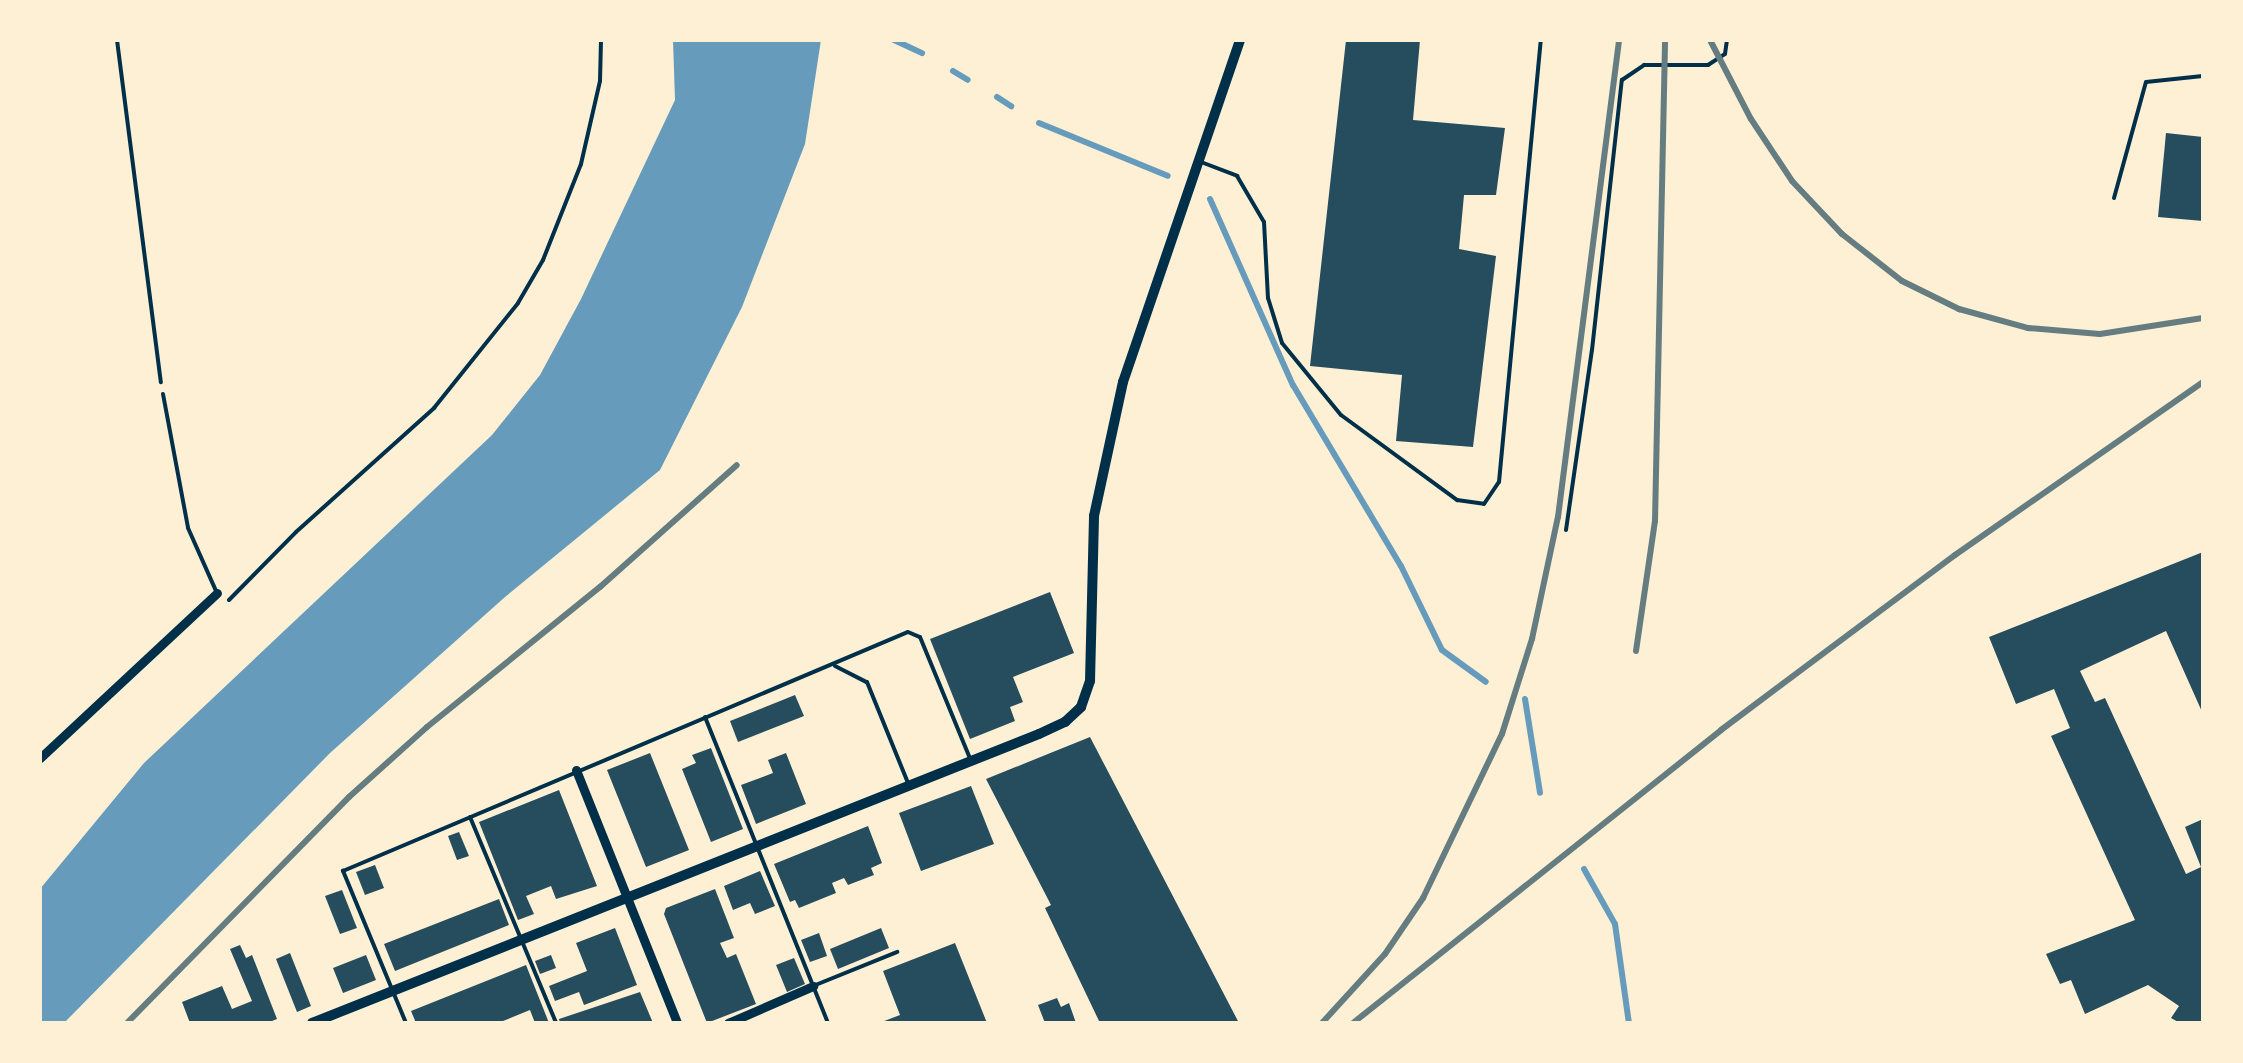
<!DOCTYPE html>
<html>
<head>
<meta charset="utf-8">
<style>
  body { margin:0 }
  #map { position:relative; width:2243px; height:1063px; overflow:hidden; background:#fdf0d5; font-family:Figtree,sans-serif }
  div>[style] { position:absolute }
  [style*='--x'] { left:calc(var(--x)*1px); top:calc(var(--y)*1px); width:calc(var(--w)*1px); rotate:calc(var(--a)*1deg) }
  .water>* { inset:0; background:#669bbc }
  .stream>* { height:6px; margin:-3px; padding:0 3px; transform-origin:3px; border-radius:3px; background:#669bbc }
  .building>* { inset:0; background:#264d5e }
  .path>* { height:4px; margin:-2px; padding:0 2px; transform-origin:2px; border-radius:2px; background:#003049 }
  .service>* { height:4px; margin:-2px; padding:0 2px; transform-origin:2px; border-radius:2px; background:#003049 }
  .minor>* { height:9px; margin:-4.5px; padding:0 4.5px; transform-origin:4.5px; border-radius:4.5px; background:#003049 }
  .tertiary>* { height:10px; margin:-5px; padding:0 5px; transform-origin:5px; border-radius:5px; background:#003049 }
  .rail>* { height:6px; margin:-3px; padding:0 3px; transform-origin:3px; border-radius:3px; background:#657d81 }
  span { translate:-50% -50%; white-space:nowrap; text-align:center; line-height:1.15; -webkit-text-stroke:9px #fdf0d5; paint-order:stroke }
  .frame { position:absolute; inset:0; border:42px solid #fdf0d5; pointer-events:none }
</style>
</head>
<body>
<div id="map">
  <div class="water">
    <div style="clip-path:polygon(673px 40px,821px 40px,805px 144px,742px 307px,660px 470px,505px 597px,330px 753px,64px 1023px,40px 1023px,40px 889px,144px 763px,492px 435px,540px 375px,581px 299px,675px 100px)"></div>
  </div>
  <div class="stream">
    <div style="--x:894;--y:40;--w:31;--a:25"></div>
    <div style="--x:953;--y:71;--w:17;--a:31"></div>
    <div style="--x:997;--y:97;--w:17;--a:33"></div>
    <div style="--x:1039;--y:123;--w:139;--a:22.3"></div>
    <div style="--x:1210;--y:199;--w:204;--a:66"></div>
    <div style="--x:1293;--y:385;--w:211;--a:59.2"></div>
    <div style="--x:1401;--y:566;--w:93;--a:64"></div>
    <div style="--x:1442;--y:650;--w:54;--a:36"></div>
    <div style="--x:1525;--y:699;--w:95;--a:80.9"></div>
    <div style="--x:1584;--y:869;--w:63;--a:60.6"></div>
    <div style="--x:1615;--y:924;--w:100;--a:82"></div>
  </div>
  <div class="building">
    <div style="clip-path:polygon(1346px 40px,1420px 40px,1413px 120px,1505px 128px,1496px 195px,1464px 195px,1459px 249px,1496px 256px,1473px 447px,1396px 441px,1402px 375px,1310px 366px)"></div>
    <div style="clip-path:polygon(2166px 133px,2203px 137px,2203px 221px,2158px 217px)"></div>
    <div style="clip-path:polygon(2203px 552px,2203px 714px,2166px 631px,2080px 671px,2095px 702px,2105px 698px,2186px 874px,2201px 867px,2185px 827px,2203px 819px,2203px 1023px,2180px 1023px,2171px 1018px,2179px 1006px,2148px 985px,2085px 1014px,2071px 980px,2060px 984px,2046px 954px,2135px 920px,2051px 736px,2070px 728px,2054px 689px,2016px 704px,1989px 637px)"></div>
    <div style="clip-path:polygon(1050px 592px,1074px 653px,1013px 677px,1023px 702px,1010px 707px,1015px 721px,970px 739px,930px 639px)"></div>
    <div style="clip-path:polygon(795px 695px,804px 716px,738px 742px,730px 721px)"></div>
    <div style="clip-path:polygon(1090px 737px,1239px 1023px,1100px 1023px,1045px 908px,1051px 905px,986px 779px)"></div>
    <div style="clip-path:polygon(711px 748px,743px 829px,711px 842px,682px 769px,696px 763px,692px 755px)"></div>
    <div style="clip-path:polygon(650px 753px,689px 850px,646px 867px,607px 770px)"></div>
    <div style="clip-path:polygon(786px 753px,806px 804px,756px 824px,741px 785px,773px 773px,768px 760px)"></div>
    <div style="clip-path:polygon(971px 786px,994px 844px,921px 871px,899px 813px)"></div>
    <div style="clip-path:polygon(559px 790px,597px 886px,556px 899px,551px 886px,526px 896px,534px 914px,518px 920px,479px 822px)"></div>
    <div style="clip-path:polygon(868px 826px,882px 863px,871px 868px,874px 875px,848px 885px,844px 878px,832px 883px,836px 893px,799px 908px,795px 900px,790px 902px,774px 864px)"></div>
    <div style="clip-path:polygon(459px 832px,469px 856px,457px 860px,448px 836px)"></div>
    <div style="clip-path:polygon(375px 865px,384px 888px,365px 895px,356px 872px)"></div>
    <div style="clip-path:polygon(760px 871px,775px 906px,755px 914px,750px 903px,733px 910px,724px 886px)"></div>
    <div style="clip-path:polygon(715px 889px,734px 938px,720px 943px,727px 958px,736px 954px,756px 1004px,707px 1023px,664px 914px,666px 908px)"></div>
    <div style="clip-path:polygon(342px 890px,357px 928px,340px 934px,325px 896px)"></div>
    <div style="clip-path:polygon(499px 899px,509px 925px,395px 971px,384px 944px)"></div>
    <div style="clip-path:polygon(615px 928px,637px 985px,584px 1005px,579px 992px,555px 1001px,549px 986px,587px 971px,576px 943px)"></div>
    <div style="clip-path:polygon(881px 928px,889px 948px,838px 969px,830px 949px)"></div>
    <div style="clip-path:polygon(819px 933px,827px 956px,810px 962px,801px 940px)"></div>
    <div style="clip-path:polygon(955px 943px,987px 1023px,879px 1023px,900px 1015px,883px 971px)"></div>
    <div style="clip-path:polygon(240px 945px,246px 958px,252px 955px,277px 1019px,267px 1023px,190px 1023px,182px 1002px,222px 986px,232px 1009px,252px 1001px,230px 949px)"></div>
    <div style="clip-path:polygon(290px 953px,311px 1006px,297px 1012px,276px 959px)"></div>
    <div style="clip-path:polygon(366px 955px,376px 980px,343px 993px,333px 968px)"></div>
    <div style="clip-path:polygon(551px 955px,556px 968px,540px 974px,535px 961px)"></div>
    <div style="clip-path:polygon(794px 958px,805px 984px,787px 992px,776px 965px)"></div>
    <div style="clip-path:polygon(526px 965px,549px 1023px,535px 1023px,530px 1010px,498px 1023px,416px 1023px,411px 1011px)"></div>
    <div style="clip-path:polygon(640px 992px,653px 1023px,560px 1023px,559px 1019px)"></div>
    <div style="clip-path:polygon(1057px 998px,1061px 1007px,1069px 1003px,1076px 1023px,1045px 1023px,1038px 1005px)"></div>
  </div>
  <div class="path">
    <div style="--x:117;--y:40;--w:345;--a:82.7"></div>
    <div style="--x:229;--y:600;--w:95;--a:-45.4"></div>
    <div style="--x:296;--y:532;--w:186;--a:-41.9"></div>
    <div style="--x:434;--y:408;--w:134;--a:-51.3"></div>
    <div style="--x:518;--y:303;--w:50;--a:-59.8"></div>
    <div style="--x:543;--y:260;--w:103;--a:-68.4"></div>
    <div style="--x:581;--y:164;--w:85;--a:-77.1"></div>
    <div style="--x:600;--y:81;--w:41;--a:-88.6"></div>
  </div>
  <div class="service">
    <div style="--x:1201;--y:162;--w:39;--a:21"></div>
    <div style="--x:1237;--y:176;--w:53;--a:59.6"></div>
    <div style="--x:1264;--y:222;--w:76;--a:87"></div>
    <div style="--x:1268;--y:298;--w:47;--a:72.7"></div>
    <div style="--x:1282;--y:343;--w:93;--a:50.7"></div>
    <div style="--x:1341;--y:415;--w:144;--a:36.2"></div>
    <div style="--x:1457;--y:500;--w:27;--a:8"></div>
    <div style="--x:1484;--y:504;--w:27;--a:-56"></div>
    <div style="--x:1499;--y:482;--w:444;--a:-84.6"></div>
    <div style="--x:2114;--y:198;--w:120;--a:-74.6"></div>
    <div style="--x:2146;--y:82;--w:57;--a:-6"></div>
    <div style="--x:163;--y:394;--w:136;--a:79.4"></div>
    <div style="--x:188;--y:528;--w:71;--a:66"></div>
    <div style="--x:1566;--y:530;--w:182;--a:-81.8"></div>
    <div style="--x:1592;--y:350;--w:272;--a:-83.7"></div>
    <div style="--x:1622;--y:80;--w:27;--a:-34"></div>
    <div style="--x:1644;--y:65;--w:64;--a:0"></div>
    <div style="--x:1708;--y:65;--w:20;--a:-33"></div>
    <div style="--x:1725;--y:54;--w:14;--a:-82"></div>
    <div style="--x:835;--y:666;--w:36;--a:27"></div>
    <div style="--x:867;--y:682;--w:109;--a:67.9"></div>
    <div style="--x:705;--y:717;--w:330;--a:68.1"></div>
    <div style="--x:470;--y:817;--w:223;--a:67.3"></div>
    <div style="--x:813;--y:986;--w:91;--a:-22"></div>
    <div style="--x:406;--y:1023;--w:165;--a:-112.5"></div>
    <div style="--x:343;--y:871;--w:613;--a:-22.93"></div>
    <div style="--x:908;--y:632;--w:13;--a:23"></div>
    <div style="--x:920;--y:637;--w:134;--a:67.6"></div>
  </div>
  <div class="minor">
    <div style="--x:40;--y:758;--w:242;--a:-43"></div>
    <div style="--x:576;--y:770;--w:272;--a:68.2"></div>
    <div style="--x:728;--y:1023;--w:93;--a:-23.5"></div>
  </div>
  <div class="tertiary">
    <div style="--x:312;--y:1023;--w:782;--a:-21.68"></div>
    <div style="--x:1039;--y:734;--w:29;--a:-25"></div>
    <div style="--x:1065;--y:722;--w:22;--a:-43"></div>
    <div style="--x:1081;--y:707;--w:28;--a:-71"></div>
    <div style="--x:1090;--y:681;--w:165;--a:-88.6"></div>
    <div style="--x:1094;--y:516;--w:137;--a:-77.8"></div>
    <div style="--x:1123;--y:382;--w:361;--a:-71.1"></div>
  </div>
  <div class="rail">
    <div style="--x:1710;--y:40;--w:89;--a:62.6"></div>
    <div style="--x:1751;--y:119;--w:74;--a:56.5"></div>
    <div style="--x:1792;--y:181;--w:73;--a:46.7"></div>
    <div style="--x:1842;--y:234;--w:76;--a:38.1"></div>
    <div style="--x:1902;--y:281;--w:64;--a:26.2"></div>
    <div style="--x:1959;--y:309;--w:72;--a:15.4"></div>
    <div style="--x:2028;--y:328;--w:72;--a:4.8"></div>
    <div style="--x:2100;--y:334;--w:104;--a:-8.8"></div>
    <div style="--x:1636;--y:651;--w:131;--a:-81.7"></div>
    <div style="--x:1655;--y:521;--w:481;--a:-88.8"></div>
    <div style="--x:127;--y:1023;--w:317;--a:-45.5"></div>
    <div style="--x:349;--y:797;--w:105;--a:-41.9"></div>
    <div style="--x:427;--y:727;--w:223;--a:-39"></div>
    <div style="--x:600;--y:587;--w:183;--a:-41.7"></div>
    <div style="--x:1322;--y:1023;--w:93;--a:-47.6"></div>
    <div style="--x:1385;--y:954;--w:68;--a:-55.8"></div>
    <div style="--x:1423;--y:898;--w:182;--a:-64.3"></div>
    <div style="--x:1502;--y:734;--w:100;--a:-72.5"></div>
    <div style="--x:1532;--y:639;--w:125;--a:-78"></div>
    <div style="--x:1558;--y:517;--w:481;--a:-82.7"></div>
    <div style="--x:1353;--y:1023;--w:470;--a:-38.5"></div>
    <div style="--x:1721;--y:730;--w:292;--a:-36.8"></div>
    <div style="--x:1955;--y:555;--w:302;--a:-34.9"></div>
  </div>
  <div class="frame"></div>
</div>
</body>
</html>
